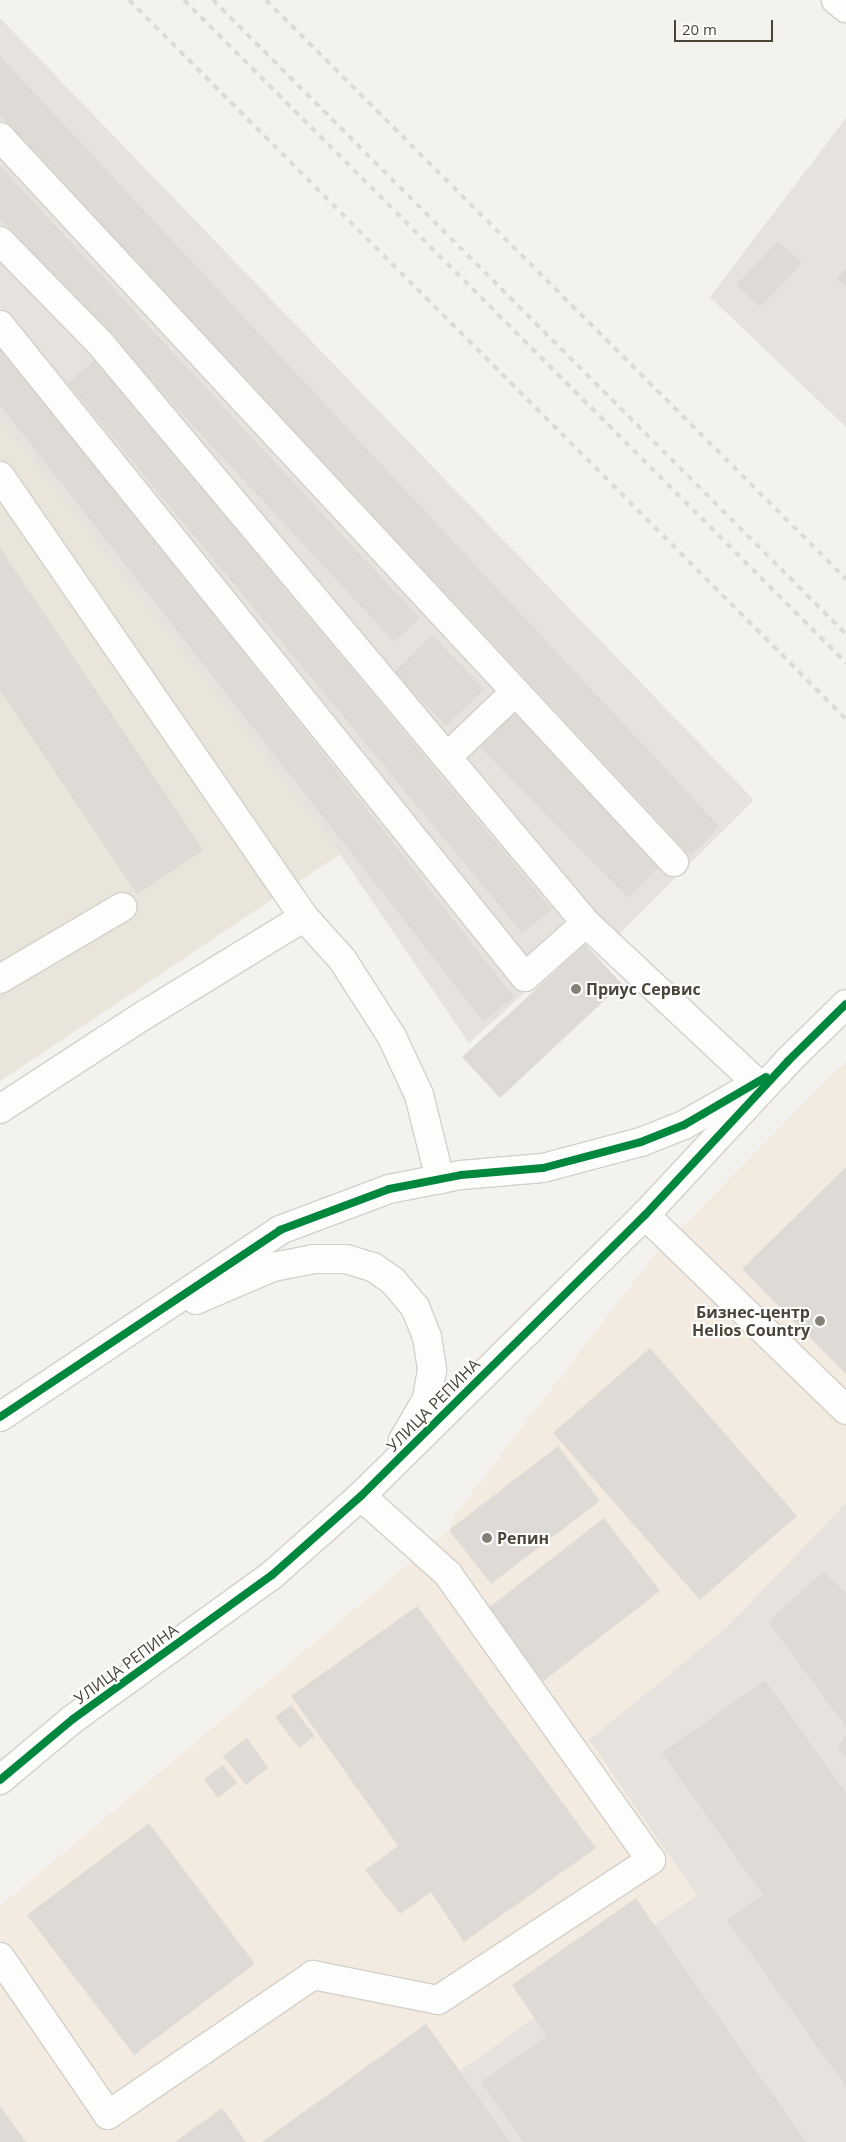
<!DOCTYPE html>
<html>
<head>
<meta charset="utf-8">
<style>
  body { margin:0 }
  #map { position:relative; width:846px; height:2142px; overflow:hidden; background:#f4f2ee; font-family:"Open Sans",sans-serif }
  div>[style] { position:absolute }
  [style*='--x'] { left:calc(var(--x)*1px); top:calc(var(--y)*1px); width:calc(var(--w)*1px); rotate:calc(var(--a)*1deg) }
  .commercial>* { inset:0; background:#f3ebdf }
  .industrial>* { inset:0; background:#e6e2de }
  .education>* { inset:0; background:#eae5da }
  .building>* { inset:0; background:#dedbd6 }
  .roads { filter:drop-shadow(1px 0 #d2d0cb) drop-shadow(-1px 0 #d2d0cb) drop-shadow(0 1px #d2d0cb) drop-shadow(0 -1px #d2d0cb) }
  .minor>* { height:28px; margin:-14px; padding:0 14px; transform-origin:14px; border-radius:14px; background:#fdfdfc }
  .rail>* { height:4px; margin-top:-2px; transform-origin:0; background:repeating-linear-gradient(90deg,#dbdbda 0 6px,transparent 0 12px) }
  .cycleway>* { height:8px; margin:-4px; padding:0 4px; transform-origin:4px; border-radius:4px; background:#00873e }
  .dots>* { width:14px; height:14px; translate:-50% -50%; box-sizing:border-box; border:2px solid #fff; border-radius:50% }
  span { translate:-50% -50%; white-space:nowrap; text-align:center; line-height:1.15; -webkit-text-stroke:4px #fff; paint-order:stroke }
  .poi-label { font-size:16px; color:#4b4439; font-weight:700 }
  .left { translate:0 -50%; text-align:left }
  .right { translate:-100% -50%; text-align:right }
  .street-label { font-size:16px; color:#4b4439 }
  .scale { position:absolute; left:674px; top:20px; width:99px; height:22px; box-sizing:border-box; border:2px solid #4b4439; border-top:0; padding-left:6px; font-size:15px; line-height:18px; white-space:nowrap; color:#4b4439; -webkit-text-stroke:4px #fff; paint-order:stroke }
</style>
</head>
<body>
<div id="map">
  <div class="commercial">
    <div style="clip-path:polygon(846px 1061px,846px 1503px,726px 1628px,589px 1740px,698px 1894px,654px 1925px,636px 1899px,512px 1985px,534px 2018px,460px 2072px,425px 2025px,262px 2142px,246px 2142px,222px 2109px,175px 2142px,0 2142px,0 1906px,449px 1530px,454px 1516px,654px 1255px)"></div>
  </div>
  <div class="industrial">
    <div style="clip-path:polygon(0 18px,754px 800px,598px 955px,584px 939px,469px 1043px,340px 854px,0 420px)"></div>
    <div style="clip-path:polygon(846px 118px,846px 427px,710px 297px)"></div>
    <div style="clip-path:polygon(846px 1503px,846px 2142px,262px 2142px,426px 2024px,460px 2071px,534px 2018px,512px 1985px,636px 1898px,654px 1925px,697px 1895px,589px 1740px,726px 1628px)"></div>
  </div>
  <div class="education">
    <div style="clip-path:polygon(0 420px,340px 854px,0 1081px)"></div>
  </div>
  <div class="building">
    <div style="clip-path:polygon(0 56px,719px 826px,691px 856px,0 116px)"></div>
    <div style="clip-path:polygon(0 166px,420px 619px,394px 642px,0 218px)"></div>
    <div style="clip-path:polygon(778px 241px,802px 263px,760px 307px,736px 285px)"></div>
    <div style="clip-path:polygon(846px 268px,846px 287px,836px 278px)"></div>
    <div style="clip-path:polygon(0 342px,514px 997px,483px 1021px,0 405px)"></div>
    <div style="clip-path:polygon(95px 360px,552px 910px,522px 933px,68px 383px)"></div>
    <div style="clip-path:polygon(0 548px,203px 850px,137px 894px,0 690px)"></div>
    <div style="clip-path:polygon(432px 635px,485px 689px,446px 726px,394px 672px)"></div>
    <div style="clip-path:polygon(509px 707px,663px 864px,628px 898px,474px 741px)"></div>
    <div style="clip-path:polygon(585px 944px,622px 984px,500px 1098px,462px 1057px)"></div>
    <div style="clip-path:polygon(846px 1167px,846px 1374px,742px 1269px)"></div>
    <div style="clip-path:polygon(650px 1348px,797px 1516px,700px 1600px,553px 1433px)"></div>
    <div style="clip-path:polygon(558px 1446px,600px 1501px,491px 1584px,449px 1530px)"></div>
    <div style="clip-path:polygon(604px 1518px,660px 1591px,533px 1689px,477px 1617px)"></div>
    <div style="clip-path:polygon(823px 1571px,846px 1593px,846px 1727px,768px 1622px)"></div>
    <div style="clip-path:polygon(417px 1606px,596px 1848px,464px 1942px,431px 1892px,400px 1914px,365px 1870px,398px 1846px,291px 1696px)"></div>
    <div style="clip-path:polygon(765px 1680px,846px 1793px,846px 2087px,727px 1920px,763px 1895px,662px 1753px)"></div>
    <div style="clip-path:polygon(291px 1705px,315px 1736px,299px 1748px,275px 1717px)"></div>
    <div style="clip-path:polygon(846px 1735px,846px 1757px,837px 1748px)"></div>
    <div style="clip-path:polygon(247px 1738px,268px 1768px,246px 1785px,223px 1756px)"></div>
    <div style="clip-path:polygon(223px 1765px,237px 1783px,218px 1798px,204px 1779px)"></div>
    <div style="clip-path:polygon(149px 1823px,255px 1964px,134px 2055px,27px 1915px)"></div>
    <div style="clip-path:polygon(636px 1898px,654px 1925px,806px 2142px,523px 2142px,481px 2082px,547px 2036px,512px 1985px)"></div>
    <div style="clip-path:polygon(426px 2024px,510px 2142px,262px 2142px)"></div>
    <div style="clip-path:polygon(0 2106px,26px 2142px,0 2142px)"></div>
    <div style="clip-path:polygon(222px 2108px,246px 2142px,175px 2142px)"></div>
  </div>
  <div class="roads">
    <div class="minor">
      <div style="--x:836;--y:0;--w:13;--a:39"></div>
      <div style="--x:0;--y:137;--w:990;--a:47.09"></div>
      <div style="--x:0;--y:241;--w:141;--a:45.6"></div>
      <div style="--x:99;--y:342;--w:758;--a:50.03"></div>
      <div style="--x:0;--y:325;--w:837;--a:51.16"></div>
      <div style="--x:525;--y:977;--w:81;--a:-41.5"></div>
      <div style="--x:586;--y:923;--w:234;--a:43.1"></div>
      <div style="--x:0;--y:476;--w:536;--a:55.42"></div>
      <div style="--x:304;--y:917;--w:57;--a:47.9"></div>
      <div style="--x:342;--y:959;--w:93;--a:57.3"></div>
      <div style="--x:392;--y:1037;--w:64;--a:65"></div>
      <div style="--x:419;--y:1095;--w:87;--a:76"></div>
      <div style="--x:447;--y:757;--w:94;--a:-43.7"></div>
      <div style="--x:0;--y:979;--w:142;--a:-30.5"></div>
      <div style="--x:0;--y:1109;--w:174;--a:-33.1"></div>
      <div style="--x:146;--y:1014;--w:185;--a:-31.5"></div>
      <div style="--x:645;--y:1215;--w:280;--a:44.1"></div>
      <div style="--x:196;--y:1300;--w:84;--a:-23.2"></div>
      <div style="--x:273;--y:1267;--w:42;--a:-11"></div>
      <div style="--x:314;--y:1259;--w:32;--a:0"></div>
      <div style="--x:346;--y:1259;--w:28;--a:17"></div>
      <div style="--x:373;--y:1267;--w:24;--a:35"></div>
      <div style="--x:393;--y:1281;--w:34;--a:50"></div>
      <div style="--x:415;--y:1307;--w:32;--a:68"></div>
      <div style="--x:427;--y:1337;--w:33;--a:81"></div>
      <div style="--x:432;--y:1370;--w:29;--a:100"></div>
      <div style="--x:427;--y:1399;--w:48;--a:120.3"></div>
      <div style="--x:0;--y:1417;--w:337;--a:-33.7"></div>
      <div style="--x:280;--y:1230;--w:116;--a:-20.6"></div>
      <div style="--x:389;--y:1189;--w:73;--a:-11"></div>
      <div style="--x:461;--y:1175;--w:82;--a:-4.9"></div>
      <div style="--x:543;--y:1168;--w:101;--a:-14.9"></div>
      <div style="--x:641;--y:1142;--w:46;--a:-21.6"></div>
      <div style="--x:684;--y:1125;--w:81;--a:-29.7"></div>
      <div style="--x:0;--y:1780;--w:95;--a:-39.9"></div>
      <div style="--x:73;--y:1719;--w:246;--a:-35.9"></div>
      <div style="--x:272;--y:1575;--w:119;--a:-41.6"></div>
      <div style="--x:361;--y:1496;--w:400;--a:-44.7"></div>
      <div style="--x:645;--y:1215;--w:210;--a:-47.1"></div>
      <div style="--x:788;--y:1061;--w:81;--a:-44.5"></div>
      <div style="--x:0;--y:1957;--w:191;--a:55.6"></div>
      <div style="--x:108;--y:2115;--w:248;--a:-34.3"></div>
      <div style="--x:313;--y:1975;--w:127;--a:11.3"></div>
      <div style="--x:438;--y:2000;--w:255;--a:-33.3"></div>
      <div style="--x:651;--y:1860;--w:351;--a:-125.4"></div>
      <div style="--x:448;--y:1574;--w:117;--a:-138.1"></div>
    </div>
  </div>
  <div class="rail">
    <div style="--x:129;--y:0;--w:1015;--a:45.08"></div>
    <div style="--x:184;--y:0;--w:937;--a:45.04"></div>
    <div style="--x:213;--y:0;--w:896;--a:45.05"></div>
    <div style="--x:266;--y:0;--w:820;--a:44.95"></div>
  </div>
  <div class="cycleway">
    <div style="--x:0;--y:1417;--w:337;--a:-33.7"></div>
    <div style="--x:280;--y:1230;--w:116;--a:-20.6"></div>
    <div style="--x:389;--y:1189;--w:73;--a:-11"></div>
    <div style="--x:461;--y:1175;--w:82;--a:-4.9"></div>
    <div style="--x:543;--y:1168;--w:101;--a:-14.9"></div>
    <div style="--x:641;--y:1142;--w:46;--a:-21.6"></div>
    <div style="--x:684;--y:1125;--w:95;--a:-30.3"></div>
    <div style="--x:0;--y:1780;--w:95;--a:-39.9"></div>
    <div style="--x:73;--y:1719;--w:246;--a:-35.9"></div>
    <div style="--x:272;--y:1575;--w:119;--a:-41.6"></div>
    <div style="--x:361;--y:1496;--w:400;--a:-44.7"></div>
    <div style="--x:645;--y:1215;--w:210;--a:-47.1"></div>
    <div style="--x:788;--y:1061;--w:81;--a:-44.5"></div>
  </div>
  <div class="dots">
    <div style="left:576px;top:989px;background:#868178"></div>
    <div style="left:820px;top:1321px;background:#868178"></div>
    <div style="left:487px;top:1538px;background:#868178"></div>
  </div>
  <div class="poi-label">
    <span class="left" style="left:586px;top:989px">Приус Сервис</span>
    <span class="right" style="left:810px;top:1321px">Бизнес-центр<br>Helios Country</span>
    <span class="left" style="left:497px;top:1538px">Репин</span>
  </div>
  <div class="street-label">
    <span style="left:433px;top:1405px;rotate:-45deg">УЛИЦА РЕПИНА</span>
    <span style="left:126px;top:1664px;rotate:-36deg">УЛИЦА РЕПИНА</span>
  </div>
  <div class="scale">20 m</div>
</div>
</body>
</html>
